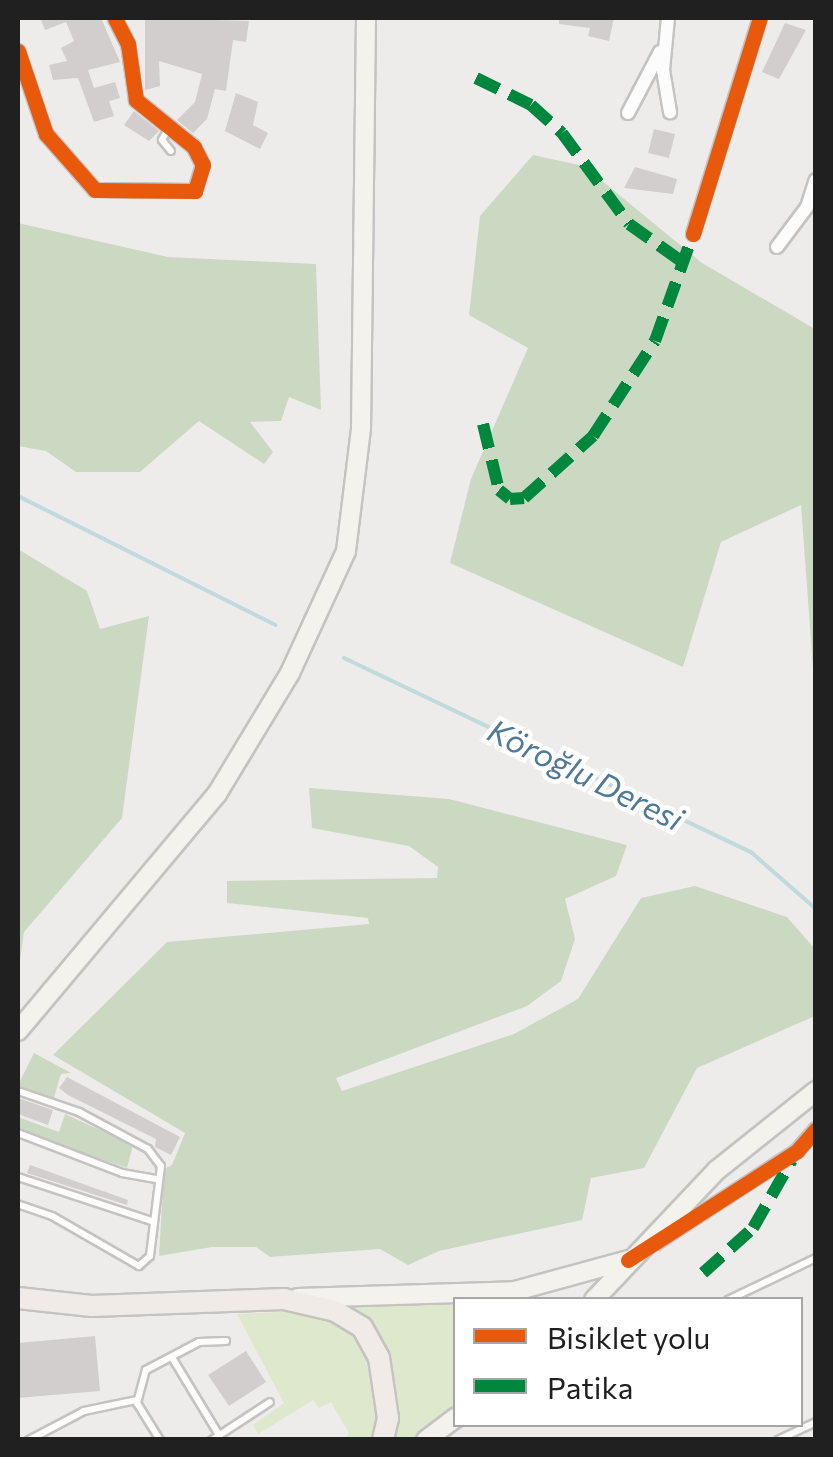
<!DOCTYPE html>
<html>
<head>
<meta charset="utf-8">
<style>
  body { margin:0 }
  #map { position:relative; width:833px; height:1457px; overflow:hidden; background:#eeecea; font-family:Commissioner,sans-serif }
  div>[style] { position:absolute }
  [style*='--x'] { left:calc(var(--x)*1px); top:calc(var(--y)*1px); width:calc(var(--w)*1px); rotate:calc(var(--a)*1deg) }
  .grass>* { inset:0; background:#dee8cc }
  .forest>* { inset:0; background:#ccd9c2 }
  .stream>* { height:4px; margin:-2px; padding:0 2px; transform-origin:2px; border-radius:2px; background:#c0dadd }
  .building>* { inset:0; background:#d1cecd }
  .roads { filter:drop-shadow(2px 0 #c4c3c2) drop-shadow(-2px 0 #c4c3c2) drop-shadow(0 2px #c4c3c2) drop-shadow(0 -2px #c4c3c2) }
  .service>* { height:6px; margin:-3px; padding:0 3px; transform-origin:3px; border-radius:3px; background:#fcfcfc }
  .minor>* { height:12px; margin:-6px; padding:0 6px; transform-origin:6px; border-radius:6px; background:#fcfcfc }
  .secondary>* { height:18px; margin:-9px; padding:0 9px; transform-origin:9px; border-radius:9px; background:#f3f2ed }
  .primary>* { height:20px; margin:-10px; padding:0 10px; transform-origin:10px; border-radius:10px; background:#f1ebe7 }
  .quiet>* { height:12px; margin-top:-6px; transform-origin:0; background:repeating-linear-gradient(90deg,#00873e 0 25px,transparent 0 37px) }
  .cycleway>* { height:15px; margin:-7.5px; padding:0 7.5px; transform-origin:7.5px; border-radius:7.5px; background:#e8590c }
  span { translate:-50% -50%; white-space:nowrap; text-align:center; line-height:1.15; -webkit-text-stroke:9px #fff; paint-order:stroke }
  .water-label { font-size:32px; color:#507997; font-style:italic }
  .frame { position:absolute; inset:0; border:20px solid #202020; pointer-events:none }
  .legend { position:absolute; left:453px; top:1297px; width:350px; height:130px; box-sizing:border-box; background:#fff; border:2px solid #a6a6a6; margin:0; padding:12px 18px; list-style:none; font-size:30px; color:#202020 }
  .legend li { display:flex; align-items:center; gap:20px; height:50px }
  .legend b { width:50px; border:2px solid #a6a6a6 }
</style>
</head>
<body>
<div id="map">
  <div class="grass">
    <div style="clip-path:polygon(342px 1304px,455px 1305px,455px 1407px,413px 1439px,394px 1439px,400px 1411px,382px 1343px)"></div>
    <div style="clip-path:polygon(301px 1311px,350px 1325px,379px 1373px,378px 1439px,345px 1439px,349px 1433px,331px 1402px,319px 1408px,313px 1400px,258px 1434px,253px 1425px,284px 1403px,237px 1314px)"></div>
  </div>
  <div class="forest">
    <div style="clip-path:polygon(533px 155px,584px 166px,702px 263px,815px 329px,815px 696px,801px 505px,721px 542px,683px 667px,450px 563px,471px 479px,528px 348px,469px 315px,480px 216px)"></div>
    <div style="clip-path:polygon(18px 223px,168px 257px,316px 264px,321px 410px,289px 397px,281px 421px,250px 422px,273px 452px,264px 464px,199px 421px,140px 472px,76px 472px,46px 451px,18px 446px)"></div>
    <div style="clip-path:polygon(18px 549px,87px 591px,100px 629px,149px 616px,122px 818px,24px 932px,18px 975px)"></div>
    <div style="clip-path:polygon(309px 788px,449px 799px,627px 845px,616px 876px,565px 899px,575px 939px,561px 981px,527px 1006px,336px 1078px,342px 1091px,514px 1034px,578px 999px,641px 898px,695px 886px,787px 917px,815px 949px,815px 1016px,697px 1068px,644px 1168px,591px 1178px,582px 1220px,439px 1251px,408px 1265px,380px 1249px,270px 1257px,256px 1247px,212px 1247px,159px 1256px,164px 1169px,172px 1165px,185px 1133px,53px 1055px,167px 942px,369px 924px,368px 918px,227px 903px,227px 881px,437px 878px,438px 867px,409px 846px,312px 828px)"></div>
    <div style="clip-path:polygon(34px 1053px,71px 1073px,61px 1074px,53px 1101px,18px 1085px)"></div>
    <div style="clip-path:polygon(65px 1114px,133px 1145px,127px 1168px,18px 1130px,18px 1117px,59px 1132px)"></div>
  </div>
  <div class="stream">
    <div style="--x:18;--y:496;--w:288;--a:26.6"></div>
    <div style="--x:344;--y:658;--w:452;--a:25.5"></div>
    <div style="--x:752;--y:853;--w:85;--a:41.2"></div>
  </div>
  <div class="building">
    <div style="clip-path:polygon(101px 18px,120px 62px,88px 70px,94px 88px,115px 82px,120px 98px,109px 101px,114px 116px,94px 122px,78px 78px,53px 80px,49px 65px,67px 61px,61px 48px,74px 41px,66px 22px,45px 30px,41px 20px)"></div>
    <div style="clip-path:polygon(145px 18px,249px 21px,246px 42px,233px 40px,226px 91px,215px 89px,207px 119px,193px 133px,177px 120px,195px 102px,202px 74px,159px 61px,160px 86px,145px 90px)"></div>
    <div style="clip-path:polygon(559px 18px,614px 18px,609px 41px,588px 36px,590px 28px,559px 24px)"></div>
    <div style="clip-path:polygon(785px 23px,806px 30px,779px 79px,762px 72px)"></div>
    <div style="clip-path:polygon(236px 93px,258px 102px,253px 125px,268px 133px,260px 149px,225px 131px)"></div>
    <div style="clip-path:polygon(134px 111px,159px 131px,149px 141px,124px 125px)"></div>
    <div style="clip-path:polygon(654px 129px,675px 134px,669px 158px,648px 153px)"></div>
    <div style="clip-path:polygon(635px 167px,677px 179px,673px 194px,624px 188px)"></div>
    <div style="clip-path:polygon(67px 1077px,180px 1137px,171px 1155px,155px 1147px,156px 1139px,68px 1095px,59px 1088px)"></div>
    <div style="clip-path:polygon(18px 1098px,53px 1110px,48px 1125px,18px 1114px)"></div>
    <div style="clip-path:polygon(30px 1165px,128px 1200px,127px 1205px,27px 1173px)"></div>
    <div style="clip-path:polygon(95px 1336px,100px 1391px,18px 1398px,18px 1343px)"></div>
    <div style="clip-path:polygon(246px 1351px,266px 1382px,229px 1406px,208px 1375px)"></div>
  </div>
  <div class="roads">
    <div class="service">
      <div style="--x:170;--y:126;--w:16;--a:120"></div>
      <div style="--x:162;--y:140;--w:14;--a:51"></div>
      <div style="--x:18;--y:1091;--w:65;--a:19"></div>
      <div style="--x:79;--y:1112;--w:78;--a:28.2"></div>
      <div style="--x:148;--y:1149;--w:21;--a:53"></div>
      <div style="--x:161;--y:1166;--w:91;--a:97"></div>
      <div style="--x:150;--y:1256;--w:15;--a:138"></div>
      <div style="--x:139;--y:1266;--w:100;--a:-150.1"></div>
      <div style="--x:52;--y:1216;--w:36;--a:-161"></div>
      <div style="--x:18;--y:1133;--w:111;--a:21"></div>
      <div style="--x:122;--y:1173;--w:36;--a:10"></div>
      <div style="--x:18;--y:1177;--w:141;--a:18.2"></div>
      <div style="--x:728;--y:1300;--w:98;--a:-25.5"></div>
      <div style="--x:173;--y:1359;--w:89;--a:58.8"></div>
      <div style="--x:29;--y:1440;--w:62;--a:-27.8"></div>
      <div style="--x:84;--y:1411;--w:53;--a:-11.9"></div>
      <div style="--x:160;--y:1440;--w:44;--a:-121.9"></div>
      <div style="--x:137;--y:1403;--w:34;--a:-75"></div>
      <div style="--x:146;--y:1370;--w:60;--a:-27.8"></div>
      <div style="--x:199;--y:1342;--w:27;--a:-2"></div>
      <div style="--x:212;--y:1440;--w:69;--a:-33.2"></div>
      <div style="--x:778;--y:1440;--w:42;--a:-25.3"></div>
    </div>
    <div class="minor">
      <div style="--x:668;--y:18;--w:52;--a:95.5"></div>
      <div style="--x:663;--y:70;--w:43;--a:80.5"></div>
      <div style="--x:18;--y:51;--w:88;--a:71.4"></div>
      <div style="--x:46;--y:134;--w:74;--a:48.8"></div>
      <div style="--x:95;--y:190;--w:100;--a:0.6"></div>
      <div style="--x:195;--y:191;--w:27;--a:-73"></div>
      <div style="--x:203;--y:165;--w:20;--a:-117"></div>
      <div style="--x:194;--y:147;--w:75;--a:-141"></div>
      <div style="--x:136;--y:100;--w:57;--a:-98.1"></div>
      <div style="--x:128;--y:44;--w:29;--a:-117"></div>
      <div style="--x:628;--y:113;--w:69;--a:-62.3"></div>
      <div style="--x:693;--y:234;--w:226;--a:-72.8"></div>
      <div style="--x:777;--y:247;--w:50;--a:-53.1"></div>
      <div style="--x:807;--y:207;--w:28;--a:-72"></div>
      <div style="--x:656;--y:1243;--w:168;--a:-33.1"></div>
      <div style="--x:797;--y:1151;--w:29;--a:-49"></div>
    </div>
    <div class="secondary">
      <div style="--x:18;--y:1031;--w:309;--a:-50"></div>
      <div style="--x:217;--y:794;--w:141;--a:-58.9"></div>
      <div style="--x:290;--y:673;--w:134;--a:-65.3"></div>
      <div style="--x:346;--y:551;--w:124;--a:-83"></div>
      <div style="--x:361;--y:428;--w:410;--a:-89.3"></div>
      <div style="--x:298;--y:1298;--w:217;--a:-1.8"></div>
      <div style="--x:515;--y:1291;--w:117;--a:-15.3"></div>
      <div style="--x:594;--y:1300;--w:179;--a:-46.6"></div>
      <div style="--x:717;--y:1170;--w:127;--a:-38.6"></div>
      <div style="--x:426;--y:1440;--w:38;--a:-37"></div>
    </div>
    <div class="primary">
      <div style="--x:18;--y:1298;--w:74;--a:6.2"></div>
      <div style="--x:92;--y:1306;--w:192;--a:-2.1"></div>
      <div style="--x:284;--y:1299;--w:52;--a:13.2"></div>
      <div style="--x:335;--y:1311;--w:31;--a:31"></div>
      <div style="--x:362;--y:1327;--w:35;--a:61"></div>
      <div style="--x:379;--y:1358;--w:61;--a:81.5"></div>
      <div style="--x:388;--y:1418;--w:23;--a:103"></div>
    </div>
  </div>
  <div class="quiet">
    <div style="--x:476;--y:78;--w:61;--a:26.1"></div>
    <div style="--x:531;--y:105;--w:42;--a:42.1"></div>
    <div style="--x:562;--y:133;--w:113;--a:53.6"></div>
    <div style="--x:629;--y:224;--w:64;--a:35.4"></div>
    <div style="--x:483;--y:424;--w:68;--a:76.4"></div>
    <div style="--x:499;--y:490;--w:14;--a:39"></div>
    <div style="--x:510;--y:499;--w:14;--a:-4"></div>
    <div style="--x:524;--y:498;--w:93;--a:-41.9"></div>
    <div style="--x:593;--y:436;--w:113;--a:-56.9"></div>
    <div style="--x:655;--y:341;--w:114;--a:-70.4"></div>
    <div style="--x:703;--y:1273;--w:67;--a:-42"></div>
    <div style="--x:753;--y:1228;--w:78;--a:-60.2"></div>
  </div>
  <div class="cycleway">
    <div style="--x:18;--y:51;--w:88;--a:71.4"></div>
    <div style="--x:46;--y:134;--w:74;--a:48.8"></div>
    <div style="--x:95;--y:190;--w:100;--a:0.6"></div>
    <div style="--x:195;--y:191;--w:27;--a:-73"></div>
    <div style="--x:203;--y:165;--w:20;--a:-117"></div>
    <div style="--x:194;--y:147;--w:75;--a:-141"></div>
    <div style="--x:136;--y:100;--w:57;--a:-98.1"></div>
    <div style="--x:128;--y:44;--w:29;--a:-117"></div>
    <div style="--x:693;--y:234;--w:226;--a:-72.8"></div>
    <div style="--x:628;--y:1260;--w:201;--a:-32.8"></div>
    <div style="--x:797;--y:1151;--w:29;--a:-49"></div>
  </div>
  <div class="water-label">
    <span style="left:586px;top:774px;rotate:26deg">Köroğlu Deresi</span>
  </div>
  <div class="frame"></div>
  <ul class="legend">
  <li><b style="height:12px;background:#e8590c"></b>Bisiklet yolu</li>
  <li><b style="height:12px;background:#00873e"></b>Patika</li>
  </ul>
</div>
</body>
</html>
